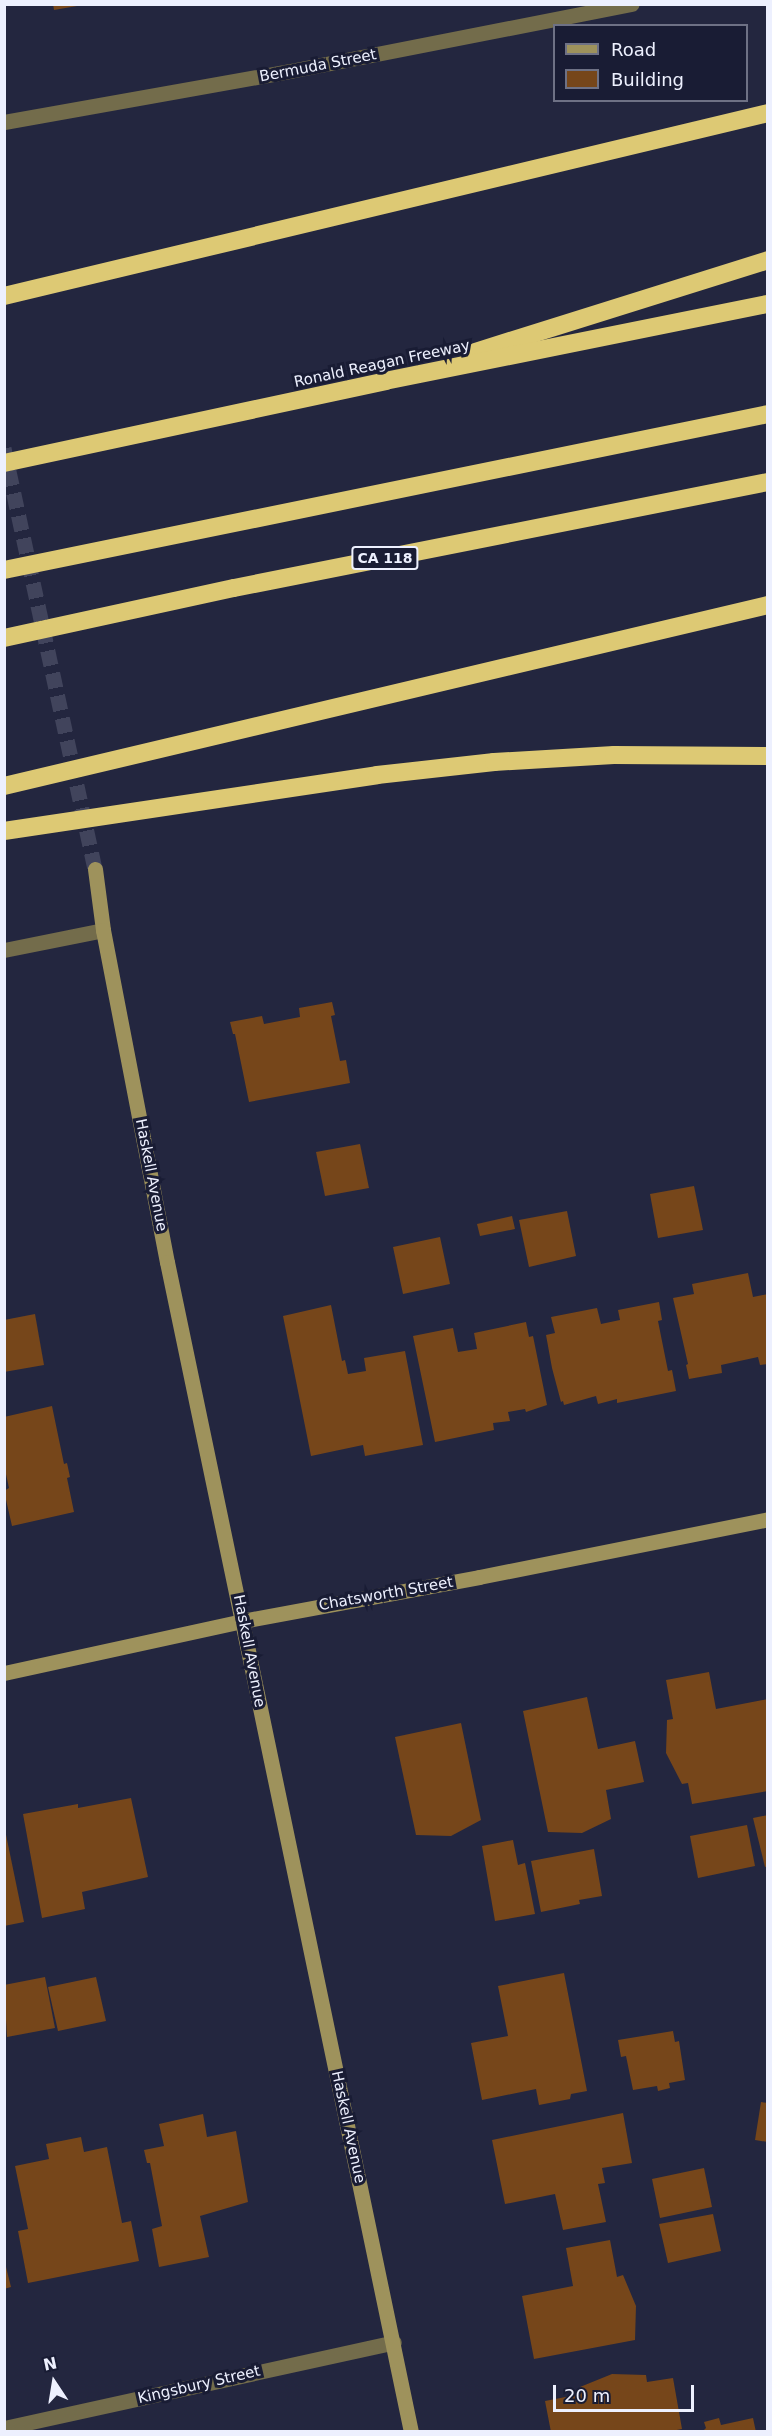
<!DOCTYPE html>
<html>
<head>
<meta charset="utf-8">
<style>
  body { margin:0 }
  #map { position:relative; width:772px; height:2436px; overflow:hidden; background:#23263f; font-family:"DejaVu Sans",sans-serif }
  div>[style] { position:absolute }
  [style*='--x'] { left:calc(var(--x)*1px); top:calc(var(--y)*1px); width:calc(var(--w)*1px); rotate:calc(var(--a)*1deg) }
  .building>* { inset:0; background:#76461a }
  .secondary-tunnel>* { height:15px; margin-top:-7.5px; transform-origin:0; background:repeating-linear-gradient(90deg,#41445c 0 15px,transparent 0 23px) }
  .street>* { height:15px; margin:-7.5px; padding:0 7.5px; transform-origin:7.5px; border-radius:7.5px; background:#736c4b }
  .secondary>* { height:15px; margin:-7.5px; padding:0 7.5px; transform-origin:7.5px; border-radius:7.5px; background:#9e925c }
  .highway>* { height:18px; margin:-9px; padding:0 9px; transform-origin:9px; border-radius:9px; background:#ddc974 }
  span { translate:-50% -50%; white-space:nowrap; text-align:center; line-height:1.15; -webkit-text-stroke:6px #191c34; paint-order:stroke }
  .shield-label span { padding:2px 4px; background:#191c34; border:2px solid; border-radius:4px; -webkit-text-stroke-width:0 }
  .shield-label { font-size:14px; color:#edf0fe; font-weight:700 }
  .street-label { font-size:15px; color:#edf0fe }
  .frame { position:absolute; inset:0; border:6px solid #edf0fe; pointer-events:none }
  .legend { position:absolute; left:553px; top:24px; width:195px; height:78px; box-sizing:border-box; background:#191c34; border:2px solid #6e7185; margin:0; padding:8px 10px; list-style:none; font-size:18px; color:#edf0fe }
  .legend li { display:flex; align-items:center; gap:12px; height:30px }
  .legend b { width:30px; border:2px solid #6e7185 }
  .north { position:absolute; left:24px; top:2352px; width:60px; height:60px; -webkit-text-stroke:4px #191c34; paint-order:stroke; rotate:348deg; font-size:16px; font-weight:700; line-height:24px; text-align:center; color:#edf0fe }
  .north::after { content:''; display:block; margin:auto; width:21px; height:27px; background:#edf0fe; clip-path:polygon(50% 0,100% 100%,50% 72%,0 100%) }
  .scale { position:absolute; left:553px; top:2385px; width:141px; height:27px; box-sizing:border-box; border:3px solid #edf0fe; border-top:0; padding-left:8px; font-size:18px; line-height:21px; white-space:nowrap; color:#edf0fe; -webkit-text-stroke:4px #191c34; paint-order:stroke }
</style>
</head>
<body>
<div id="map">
  <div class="building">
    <div style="clip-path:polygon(53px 4px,77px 4px,77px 6px,54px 10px)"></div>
    <div style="clip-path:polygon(332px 1002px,335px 1015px,331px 1016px,340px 1061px,346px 1060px,350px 1083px,249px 1102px,235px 1034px,233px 1034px,230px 1022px,262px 1016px,264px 1024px,300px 1017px,299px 1008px)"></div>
    <div style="clip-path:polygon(360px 1144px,369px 1188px,325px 1196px,316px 1152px)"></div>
    <div style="clip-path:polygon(694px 1186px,703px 1230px,658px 1238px,650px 1194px)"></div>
    <div style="clip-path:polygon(567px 1211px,576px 1256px,529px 1267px,519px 1220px)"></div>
    <div style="clip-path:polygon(512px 1216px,515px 1229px,480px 1236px,477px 1224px)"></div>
    <div style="clip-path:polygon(440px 1237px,450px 1284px,403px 1294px,393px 1247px)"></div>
    <div style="clip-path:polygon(748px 1273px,753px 1297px,768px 1294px,768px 1364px,760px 1365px,758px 1357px,721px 1365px,722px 1373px,689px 1379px,686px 1365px,688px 1364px,673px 1298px,694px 1294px,692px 1284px)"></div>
    <div style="clip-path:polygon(659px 1302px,662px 1320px,658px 1321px,668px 1371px,672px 1370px,676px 1391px,617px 1403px,617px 1399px,598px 1404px,596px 1396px,564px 1405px,563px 1401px,561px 1402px,552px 1368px,546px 1335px,555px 1333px,551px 1317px,597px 1308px,601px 1324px,620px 1320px,618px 1310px)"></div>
    <div style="clip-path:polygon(331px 1305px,342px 1361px,345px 1360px,348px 1374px,366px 1371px,364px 1358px,405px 1351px,423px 1445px,365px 1456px,363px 1445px,311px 1456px,283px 1316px)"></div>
    <div style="clip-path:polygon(35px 1314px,44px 1365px,4px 1372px,4px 1320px)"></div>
    <div style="clip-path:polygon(526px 1322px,529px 1337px,533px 1336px,547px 1405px,526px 1412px,525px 1409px,508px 1412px,510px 1421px,493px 1423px,494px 1430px,435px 1442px,413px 1336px,453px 1328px,458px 1352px,477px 1349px,474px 1333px)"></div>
    <div style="clip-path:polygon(52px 1406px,64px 1464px,67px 1463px,70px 1477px,67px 1478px,74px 1512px,12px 1526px,4px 1491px,9px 1488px,4px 1465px,4px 1417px)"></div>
    <div style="clip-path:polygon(709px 1672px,716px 1709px,768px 1699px,768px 1791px,692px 1804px,688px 1783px,682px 1784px,666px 1753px,667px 1720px,673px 1719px,666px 1680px)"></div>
    <div style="clip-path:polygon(587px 1697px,598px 1749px,635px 1741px,644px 1782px,606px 1790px,611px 1819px,582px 1833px,548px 1832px,523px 1711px)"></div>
    <div style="clip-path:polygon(461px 1723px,481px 1820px,451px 1836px,416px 1835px,395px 1737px)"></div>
    <div style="clip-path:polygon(131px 1798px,148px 1877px,82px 1892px,85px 1909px,42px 1918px,23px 1814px,78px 1804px,78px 1808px)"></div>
    <div style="clip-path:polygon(768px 1815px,768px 1866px,765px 1867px,753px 1818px)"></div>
    <div style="clip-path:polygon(4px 1825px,24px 1922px,4px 1926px)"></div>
    <div style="clip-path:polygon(747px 1825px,755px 1866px,698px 1878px,690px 1836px)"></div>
    <div style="clip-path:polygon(513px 1840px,518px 1865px,525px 1863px,535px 1914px,495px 1921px,482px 1846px)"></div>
    <div style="clip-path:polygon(594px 1849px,602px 1896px,579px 1900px,580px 1904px,541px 1912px,531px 1861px)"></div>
    <div style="clip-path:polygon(564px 1973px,587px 2091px,571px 2094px,570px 2099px,539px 2105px,536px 2089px,482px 2100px,471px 2043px,508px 2036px,498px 1986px)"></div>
    <div style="clip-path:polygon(45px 1977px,55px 2028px,7px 2037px,4px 1985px)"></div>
    <div style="clip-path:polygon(96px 1977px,106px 2021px,58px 2031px,48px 1987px)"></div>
    <div style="clip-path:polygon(673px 2031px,675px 2042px,679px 2041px,685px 2080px,669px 2083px,670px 2088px,658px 2091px,657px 2086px,633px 2090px,626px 2056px,621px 2057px,618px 2040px)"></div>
    <div style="clip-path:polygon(761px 2102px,768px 2103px,768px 2142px,755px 2140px)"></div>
    <div style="clip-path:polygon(623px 2113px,632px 2163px,602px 2168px,605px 2183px,598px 2184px,606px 2222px,563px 2230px,555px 2194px,505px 2204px,492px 2140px)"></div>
    <div style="clip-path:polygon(203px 2114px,207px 2137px,236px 2131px,248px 2202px,200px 2216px,209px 2257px,159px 2267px,152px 2229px,162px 2226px,150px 2163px,147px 2163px,144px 2150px,164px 2146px,159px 2124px)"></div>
    <div style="clip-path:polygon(81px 2137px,84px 2152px,107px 2147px,122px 2223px,131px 2221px,139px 2261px,28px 2283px,18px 2231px,28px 2229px,15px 2166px,49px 2159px,46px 2144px)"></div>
    <div style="clip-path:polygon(704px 2168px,712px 2207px,660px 2218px,652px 2179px)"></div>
    <div style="clip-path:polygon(713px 2214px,721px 2251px,668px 2263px,659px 2224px)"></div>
    <div style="clip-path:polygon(610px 2240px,617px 2277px,623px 2275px,636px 2306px,635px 2340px,534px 2359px,522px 2296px,573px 2286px,566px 2248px)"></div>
    <div style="clip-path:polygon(4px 2259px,11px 2287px,4px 2289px)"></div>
    <div style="clip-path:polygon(612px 2374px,646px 2375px,647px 2382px,673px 2378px,682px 2429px,666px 2432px,551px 2432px,545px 2401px,581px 2394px,580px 2387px)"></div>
    <div style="clip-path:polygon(719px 2418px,721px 2425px,753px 2418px,756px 2432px,702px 2432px,706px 2428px,704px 2422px)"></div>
  </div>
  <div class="secondary-tunnel">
    <div style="--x:4;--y:448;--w:431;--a:77.8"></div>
  </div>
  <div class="street">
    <div style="--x:4;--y:122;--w:291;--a:-10.1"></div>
    <div style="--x:290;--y:71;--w:348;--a:-11.1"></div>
    <div style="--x:4;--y:950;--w:101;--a:-11.4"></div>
    <div style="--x:4;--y:2428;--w:399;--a:-12.4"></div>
  </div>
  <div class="secondary">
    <div style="--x:95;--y:869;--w:62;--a:82.5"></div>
    <div style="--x:103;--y:930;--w:338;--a:79.1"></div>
    <div style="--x:167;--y:1262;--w:1195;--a:78.22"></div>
    <div style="--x:4;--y:1673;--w:244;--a:-12.3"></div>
    <div style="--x:242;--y:1621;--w:241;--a:-10.5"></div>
    <div style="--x:479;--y:1577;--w:295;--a:-11.3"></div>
  </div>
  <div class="highway">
    <div style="--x:4;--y:296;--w:786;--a:-13.47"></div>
    <div style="--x:475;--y:352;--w:307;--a:-17.4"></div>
    <div style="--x:4;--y:463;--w:390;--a:-12.1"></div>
    <div style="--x:385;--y:381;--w:391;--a:-11.4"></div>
    <div style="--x:4;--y:570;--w:780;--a:-11.54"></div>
    <div style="--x:4;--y:638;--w:235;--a:-12.3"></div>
    <div style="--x:234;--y:588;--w:544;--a:-11.23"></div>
    <div style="--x:4;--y:786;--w:785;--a:-13.33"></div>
    <div style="--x:4;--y:831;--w:377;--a:-8.5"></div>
    <div style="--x:377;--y:775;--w:118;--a:-6.3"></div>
    <div style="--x:494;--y:762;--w:120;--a:-3.3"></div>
    <div style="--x:614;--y:755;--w:154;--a:0.4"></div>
  </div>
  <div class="shield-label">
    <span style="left:385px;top:558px">CA 118</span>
  </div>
  <div class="street-label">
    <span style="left:318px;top:66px;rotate:-11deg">Bermuda Street</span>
    <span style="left:382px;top:364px;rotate:-12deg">Ronald Reagan Freeway</span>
    <span style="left:151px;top:1175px;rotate:79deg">Haskell Avenue</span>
    <span style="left:386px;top:1594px;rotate:-10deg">Chatsworth Street</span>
    <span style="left:249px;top:1651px;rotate:79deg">Haskell Avenue</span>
    <span style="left:348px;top:2127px;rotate:78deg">Haskell Avenue</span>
    <span style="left:199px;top:2385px;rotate:-13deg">Kingsbury Street</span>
  </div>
  <div class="frame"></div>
  <ul class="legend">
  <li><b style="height:8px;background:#9e925c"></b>Road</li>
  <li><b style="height:16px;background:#76461a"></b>Building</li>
  </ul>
  <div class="north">N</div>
  <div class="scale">20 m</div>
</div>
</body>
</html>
